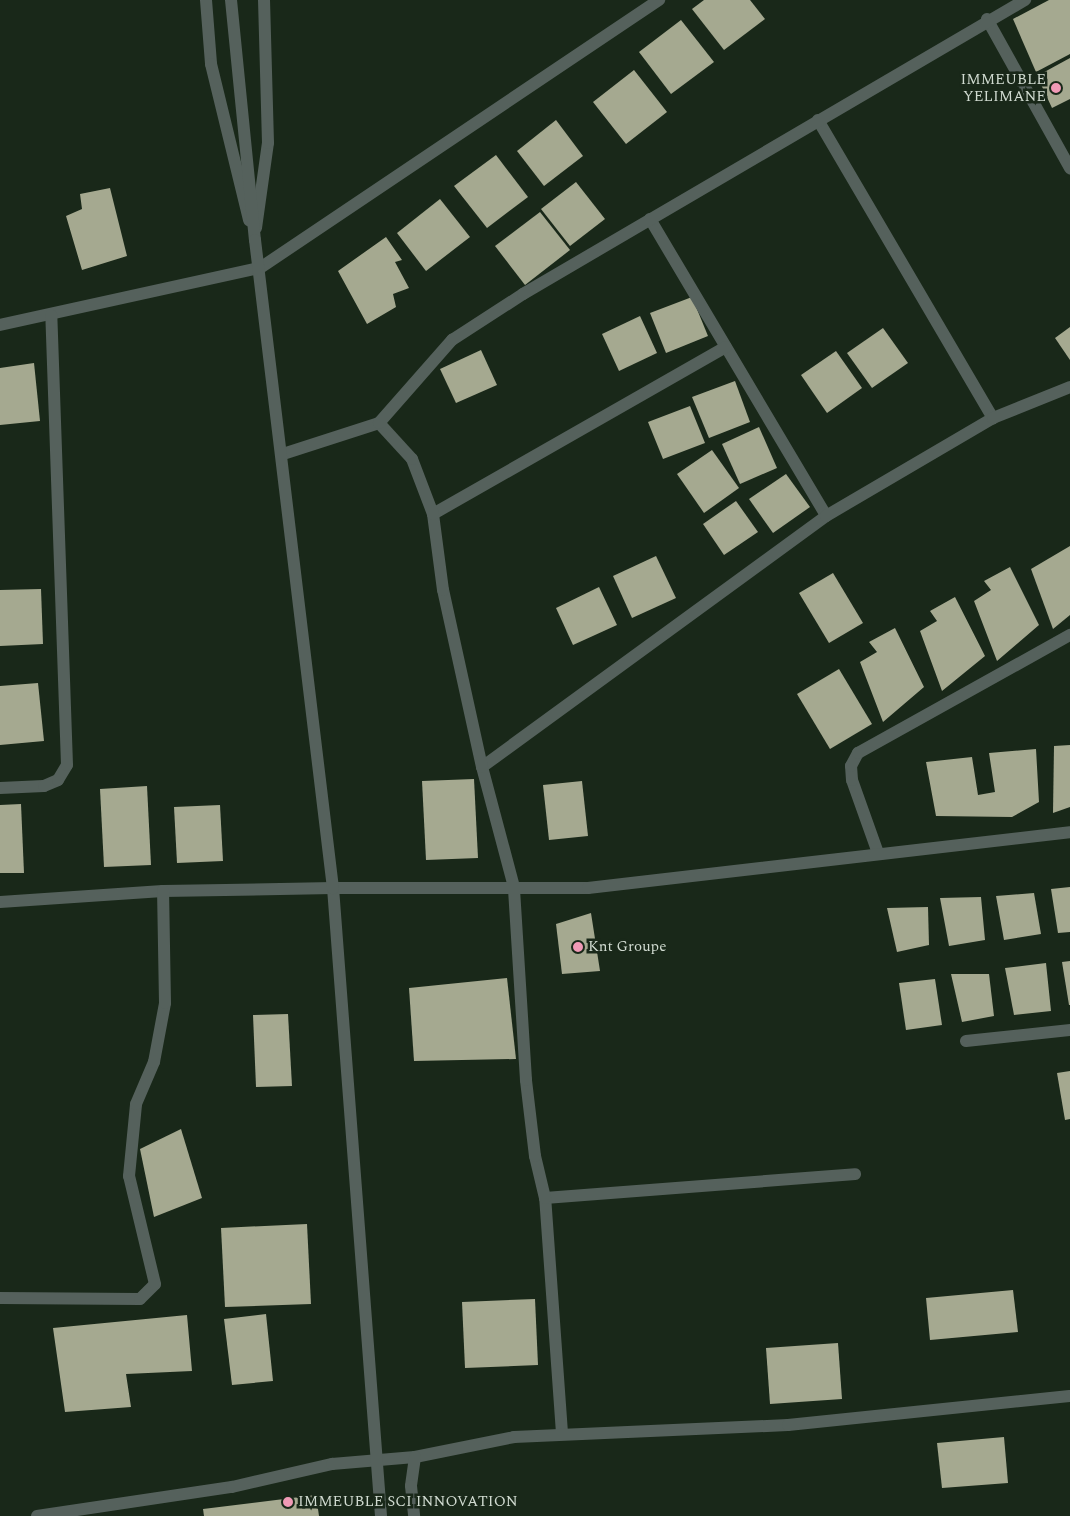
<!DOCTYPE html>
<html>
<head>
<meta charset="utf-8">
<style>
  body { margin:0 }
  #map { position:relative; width:1070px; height:1516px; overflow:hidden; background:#192819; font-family:Spectral,serif }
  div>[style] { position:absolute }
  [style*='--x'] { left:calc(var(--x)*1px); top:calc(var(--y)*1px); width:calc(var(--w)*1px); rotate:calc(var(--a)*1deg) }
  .building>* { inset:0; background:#a5a990 }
  .minor>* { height:12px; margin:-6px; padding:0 6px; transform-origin:6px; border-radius:6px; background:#55615c }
  .tertiary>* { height:12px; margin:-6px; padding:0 6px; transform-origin:6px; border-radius:6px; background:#55615c }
  .dots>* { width:14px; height:14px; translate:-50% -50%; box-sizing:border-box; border:2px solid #192819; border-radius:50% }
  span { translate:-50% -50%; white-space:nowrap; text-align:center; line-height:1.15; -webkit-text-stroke:5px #192819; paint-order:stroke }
  .poi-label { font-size:15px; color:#d0dad0 }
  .right { translate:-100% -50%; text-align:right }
  .left { translate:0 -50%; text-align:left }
</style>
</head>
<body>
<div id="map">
  <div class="building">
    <div style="clip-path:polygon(704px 0,750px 0,765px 19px,724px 50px,692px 9px)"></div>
    <div style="clip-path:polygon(1049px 0,1070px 0,1070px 54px,1036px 72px,1013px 19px)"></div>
    <div style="clip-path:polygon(681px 20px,714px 62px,671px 94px,639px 52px)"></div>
    <div style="clip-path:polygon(1070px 58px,1070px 99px,1052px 108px,1037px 76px)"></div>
    <div style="clip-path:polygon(634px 70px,667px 112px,626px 144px,593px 102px)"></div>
    <div style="clip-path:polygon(556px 120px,583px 156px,544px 186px,517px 151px)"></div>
    <div style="clip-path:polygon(496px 155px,528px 197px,487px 228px,454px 186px)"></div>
    <div style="clip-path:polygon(576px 182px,605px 219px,570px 246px,541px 209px)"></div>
    <div style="clip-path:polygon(110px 188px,127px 256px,82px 270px,66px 216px,82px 209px,80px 194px)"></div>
    <div style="clip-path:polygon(440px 199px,470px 237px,426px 271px,397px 233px)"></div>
    <div style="clip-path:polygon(540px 212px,570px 250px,525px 285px,495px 246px)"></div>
    <div style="clip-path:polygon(386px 237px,402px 260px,395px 262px,409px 288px,393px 294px,396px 307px,367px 324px,338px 271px)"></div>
    <div style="clip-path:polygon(692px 297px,708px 336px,666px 353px,650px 313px)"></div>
    <div style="clip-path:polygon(640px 316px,657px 353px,619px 371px,602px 334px)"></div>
    <div style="clip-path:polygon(1070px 327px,1070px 360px,1055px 338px)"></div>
    <div style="clip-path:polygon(883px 328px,908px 363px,872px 388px,847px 353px)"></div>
    <div style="clip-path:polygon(481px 350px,497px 385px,456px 403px,440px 369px)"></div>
    <div style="clip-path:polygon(836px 351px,862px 388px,827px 413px,801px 375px)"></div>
    <div style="clip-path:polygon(34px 363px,40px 421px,0 425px,0 368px)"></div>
    <div style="clip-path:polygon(735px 381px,750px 422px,709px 438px,692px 397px)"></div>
    <div style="clip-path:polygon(690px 406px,705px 443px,663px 459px,648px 422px)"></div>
    <div style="clip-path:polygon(759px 427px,777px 468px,740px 484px,722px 444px)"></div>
    <div style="clip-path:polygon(712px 450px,739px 488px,704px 513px,677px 474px)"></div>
    <div style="clip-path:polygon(786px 474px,810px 507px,773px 533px,749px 499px)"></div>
    <div style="clip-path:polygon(736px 501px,758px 532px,724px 555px,703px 524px)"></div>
    <div style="clip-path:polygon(1070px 546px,1070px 615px,1053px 629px,1031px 569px)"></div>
    <div style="clip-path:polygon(656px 556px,676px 598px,632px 618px,613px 576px)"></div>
    <div style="clip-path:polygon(1010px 567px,1039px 625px,997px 661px,974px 601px,991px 590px,984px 581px)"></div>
    <div style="clip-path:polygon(833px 573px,863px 623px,829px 643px,799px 593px)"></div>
    <div style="clip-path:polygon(599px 587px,617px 625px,573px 645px,556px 608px)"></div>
    <div style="clip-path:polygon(41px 589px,43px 644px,0 646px,0 590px)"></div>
    <div style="clip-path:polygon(955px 597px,985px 656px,942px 691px,920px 631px,937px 621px,930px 611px)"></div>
    <div style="clip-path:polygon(895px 628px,924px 687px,883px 722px,860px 662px,877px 652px,869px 642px)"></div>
    <div style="clip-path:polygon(839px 669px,872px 724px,830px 749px,797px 694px)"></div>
    <div style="clip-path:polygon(38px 683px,44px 741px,0 745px,0 686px)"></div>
    <div style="clip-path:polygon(1070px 745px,1070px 807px,1053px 813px,1054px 746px)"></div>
    <div style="clip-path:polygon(1036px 749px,1039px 802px,1012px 817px,936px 816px,926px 762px,972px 757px,978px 795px,995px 792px,989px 753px)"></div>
    <div style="clip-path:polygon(474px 779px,478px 858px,426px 860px,422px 781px)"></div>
    <div style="clip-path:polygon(582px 781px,588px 836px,549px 840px,543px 785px)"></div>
    <div style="clip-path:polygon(147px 786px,151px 865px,104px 867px,100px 789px)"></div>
    <div style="clip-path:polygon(21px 804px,24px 873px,0 873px,0 805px)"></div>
    <div style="clip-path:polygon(220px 805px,223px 861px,177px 863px,174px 807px)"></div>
    <div style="clip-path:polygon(1070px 887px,1070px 932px,1058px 933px,1051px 889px)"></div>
    <div style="clip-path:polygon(1034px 893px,1041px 934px,1004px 940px,996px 896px)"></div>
    <div style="clip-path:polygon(981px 897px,985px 940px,949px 946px,940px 898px)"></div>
    <div style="clip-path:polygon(928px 907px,929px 945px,897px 952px,887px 908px)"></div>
    <div style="clip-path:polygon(591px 913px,600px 971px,562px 974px,556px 924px)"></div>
    <div style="clip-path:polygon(1070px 961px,1070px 1005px,1069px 1005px,1062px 962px)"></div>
    <div style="clip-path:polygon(1046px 963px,1051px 1011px,1014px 1015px,1005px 968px)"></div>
    <div style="clip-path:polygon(951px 974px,989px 974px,994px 1016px,962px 1022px)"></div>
    <div style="clip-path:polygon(507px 978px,516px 1059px,414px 1061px,409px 988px)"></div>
    <div style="clip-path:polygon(935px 979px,942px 1025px,906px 1030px,899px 983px)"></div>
    <div style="clip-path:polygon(288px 1014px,292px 1086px,256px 1087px,253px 1015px)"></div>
    <div style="clip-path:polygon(1070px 1071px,1070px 1119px,1065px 1120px,1057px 1073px)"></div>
    <div style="clip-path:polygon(181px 1129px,202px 1198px,154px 1217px,140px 1149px)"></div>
    <div style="clip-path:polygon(307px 1224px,311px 1304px,225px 1307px,221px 1228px)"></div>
    <div style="clip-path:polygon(1013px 1290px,1018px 1332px,930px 1340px,926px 1298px)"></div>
    <div style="clip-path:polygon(535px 1299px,538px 1365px,465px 1368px,462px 1302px)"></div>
    <div style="clip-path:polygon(266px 1314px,273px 1381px,232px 1385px,224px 1319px)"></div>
    <div style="clip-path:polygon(187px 1315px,192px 1371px,126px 1374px,131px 1407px,65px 1412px,53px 1328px)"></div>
    <div style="clip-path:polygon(838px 1343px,842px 1399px,770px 1404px,766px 1348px)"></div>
    <div style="clip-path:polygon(1004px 1437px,1008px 1483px,942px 1488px,937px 1443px)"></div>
    <div style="clip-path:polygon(316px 1495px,319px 1516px,204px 1516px,203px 1509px)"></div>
  </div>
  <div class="minor">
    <div style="--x:206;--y:0;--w:64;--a:85.5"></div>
    <div style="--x:211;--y:64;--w:161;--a:76.3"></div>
    <div style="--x:987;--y:19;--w:171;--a:60.9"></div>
    <div style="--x:818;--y:120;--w:346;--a:59.6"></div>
    <div style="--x:650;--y:219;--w:345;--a:59.3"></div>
    <div style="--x:256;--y:228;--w:86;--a:-82"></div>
    <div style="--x:268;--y:143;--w:143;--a:-91.6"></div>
    <div style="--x:0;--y:325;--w:266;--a:-12.4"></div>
    <div style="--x:260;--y:268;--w:481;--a:-33.9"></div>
    <div style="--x:283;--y:454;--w:101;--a:-17.9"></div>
    <div style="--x:433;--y:514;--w:337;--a:-29.7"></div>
    <div style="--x:482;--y:767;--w:426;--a:-36.1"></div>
    <div style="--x:826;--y:516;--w:194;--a:-30.4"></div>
    <div style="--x:993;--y:418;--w:83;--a:-21.9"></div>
    <div style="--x:0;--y:788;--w:44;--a:-2.6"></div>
    <div style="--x:44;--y:786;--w:15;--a:-23"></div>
    <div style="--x:58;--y:780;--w:17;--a:-59"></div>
    <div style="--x:67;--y:765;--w:450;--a:-92"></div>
    <div style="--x:878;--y:853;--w:77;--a:-109.6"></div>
    <div style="--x:852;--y:780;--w:14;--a:-94"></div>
    <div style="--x:851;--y:766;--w:15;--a:-62"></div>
    <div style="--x:858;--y:753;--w:243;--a:-29.1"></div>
    <div style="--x:0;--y:902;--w:163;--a:-3.9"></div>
    <div style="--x:163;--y:891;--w:170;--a:-1"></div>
    <div style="--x:966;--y:1041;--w:105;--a:-6"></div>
    <div style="--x:545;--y:1198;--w:311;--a:-4.4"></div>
    <div style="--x:0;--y:1298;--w:140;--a:0.4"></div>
    <div style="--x:140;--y:1299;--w:21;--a:-45"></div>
    <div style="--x:155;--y:1284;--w:111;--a:-103.5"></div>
    <div style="--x:129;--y:1176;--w:72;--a:-84.4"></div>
    <div style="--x:136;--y:1104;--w:46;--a:-66.8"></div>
    <div style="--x:154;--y:1062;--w:60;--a:-79.4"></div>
    <div style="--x:165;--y:1003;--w:112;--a:-91"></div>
    <div style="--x:562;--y:1433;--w:236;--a:-94.1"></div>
    <div style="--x:545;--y:1198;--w:43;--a:-103.4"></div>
    <div style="--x:535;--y:1156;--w:77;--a:-96.8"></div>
    <div style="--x:526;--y:1080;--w:193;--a:-93.6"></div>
    <div style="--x:514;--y:887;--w:124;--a:-104.9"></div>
    <div style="--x:482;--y:767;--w:181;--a:-102.4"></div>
    <div style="--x:443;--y:590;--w:77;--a:-97.5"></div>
    <div style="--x:433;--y:514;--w:59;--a:-110.9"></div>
    <div style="--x:412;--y:459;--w:49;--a:-132.5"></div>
    <div style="--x:379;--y:423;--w:111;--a:-48.7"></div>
    <div style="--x:452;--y:340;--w:85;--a:-32.9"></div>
    <div style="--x:523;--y:294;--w:582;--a:-30.36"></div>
    <div style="--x:415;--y:1457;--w:101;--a:-11.4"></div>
    <div style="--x:514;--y:1437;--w:274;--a:-2.5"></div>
    <div style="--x:788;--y:1425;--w:283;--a:-5.9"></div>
    <div style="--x:37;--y:1516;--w:197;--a:-8.5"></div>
    <div style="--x:232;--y:1487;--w:103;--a:-13"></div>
    <div style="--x:332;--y:1464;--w:83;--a:-4.8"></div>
    <div style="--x:415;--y:1457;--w:29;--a:98"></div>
    <div style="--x:411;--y:1486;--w:30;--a:84"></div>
    <div style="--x:381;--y:1516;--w:630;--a:-94.37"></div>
    <div style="--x:333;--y:888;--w:255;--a:0"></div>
    <div style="--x:588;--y:888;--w:485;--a:-6.6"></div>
  </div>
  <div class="tertiary">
    <div style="--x:231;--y:0;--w:241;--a:84.3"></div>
    <div style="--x:255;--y:240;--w:653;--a:83.14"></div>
  </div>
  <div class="dots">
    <div style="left:1056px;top:88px;background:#f09ab6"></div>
    <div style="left:578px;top:947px;background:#f09ab6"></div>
    <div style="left:288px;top:1502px;background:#f09ab6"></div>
  </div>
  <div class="poi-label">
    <span class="right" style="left:1046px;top:88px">IMMEUBLE<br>YELIMANE</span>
    <span class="left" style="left:588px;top:947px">Knt Groupe</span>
    <span class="left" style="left:298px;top:1502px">IMMEUBLE SCI INNOVATION</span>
  </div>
</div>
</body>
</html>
